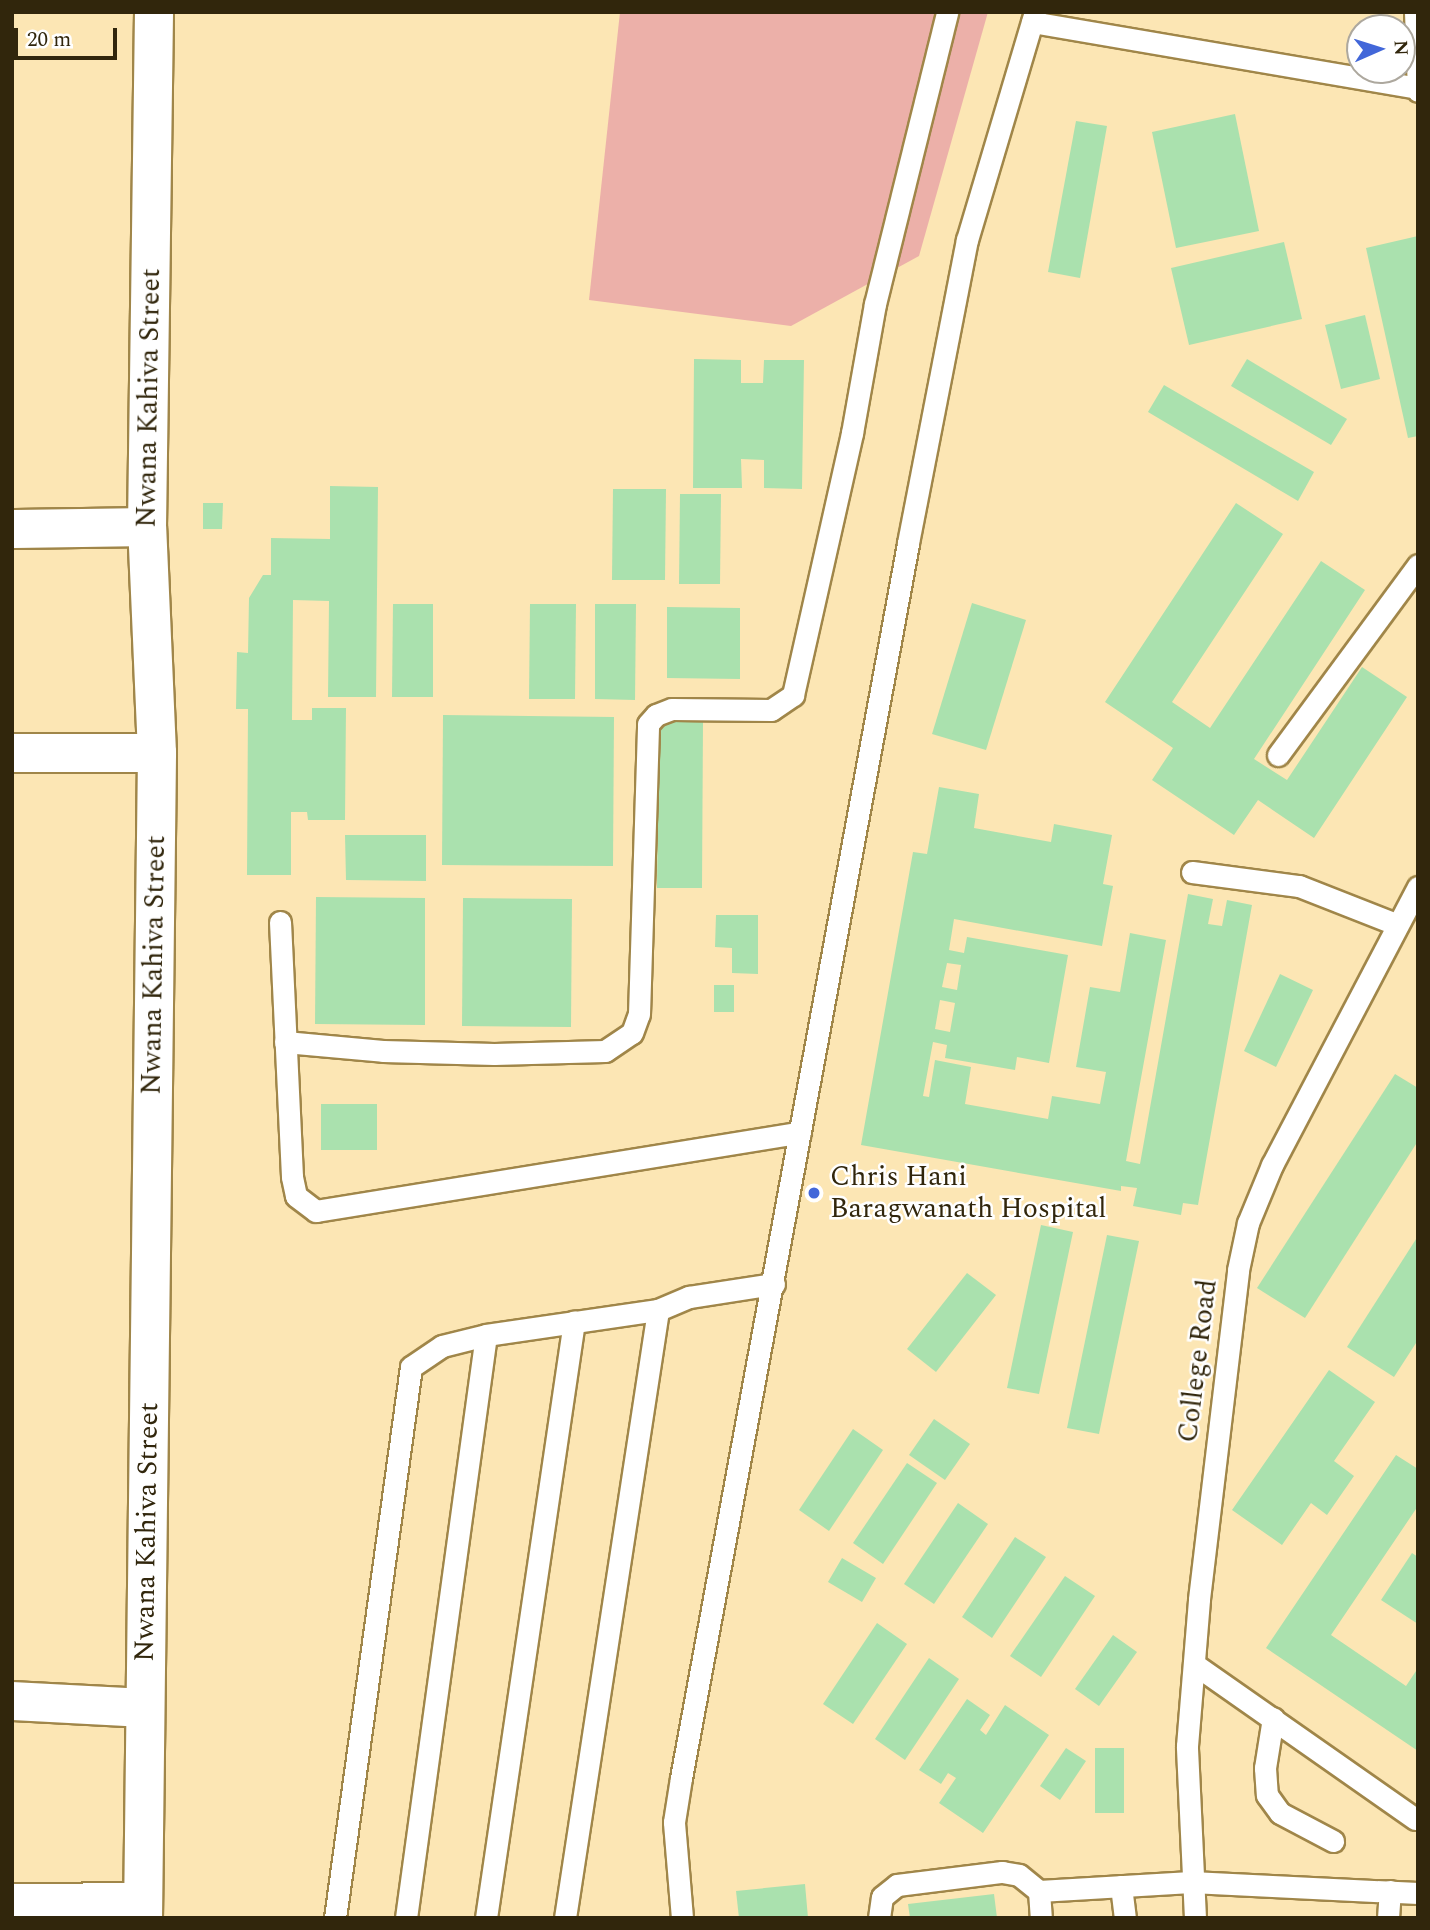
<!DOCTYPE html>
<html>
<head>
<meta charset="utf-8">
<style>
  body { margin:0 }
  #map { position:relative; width:1430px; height:1930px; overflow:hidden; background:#fce6b4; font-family:Spectral,serif }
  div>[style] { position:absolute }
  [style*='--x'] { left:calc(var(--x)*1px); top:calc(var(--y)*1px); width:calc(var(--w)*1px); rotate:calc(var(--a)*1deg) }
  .green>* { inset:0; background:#ecb0a9 }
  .building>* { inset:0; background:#aae1ae }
  .roads { filter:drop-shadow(2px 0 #a08649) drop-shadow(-2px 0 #a08649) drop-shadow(0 2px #a08649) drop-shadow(0 -2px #a08649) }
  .service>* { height:21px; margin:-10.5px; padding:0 10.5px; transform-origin:10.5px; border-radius:10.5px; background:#fff }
  .minor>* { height:38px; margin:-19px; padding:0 19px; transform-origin:19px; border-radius:19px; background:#fff }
  .dots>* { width:19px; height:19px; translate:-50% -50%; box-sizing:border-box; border:4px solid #fff; border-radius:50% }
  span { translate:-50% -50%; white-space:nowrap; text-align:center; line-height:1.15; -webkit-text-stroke:5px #fff; paint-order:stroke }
  .street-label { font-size:28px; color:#31260c }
  .poi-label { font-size:28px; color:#31260c }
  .left { translate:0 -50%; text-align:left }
  .frame { position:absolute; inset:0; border:14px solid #31260c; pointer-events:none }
  .north { position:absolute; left:1346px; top:14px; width:70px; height:70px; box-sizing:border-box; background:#fff; border:2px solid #ada89e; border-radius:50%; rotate:87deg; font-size:19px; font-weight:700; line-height:28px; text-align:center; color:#31260c }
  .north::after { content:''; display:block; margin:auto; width:24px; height:32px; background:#4267d9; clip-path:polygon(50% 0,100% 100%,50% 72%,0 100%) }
  .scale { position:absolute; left:14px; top:28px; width:103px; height:32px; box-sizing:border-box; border:4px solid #31260c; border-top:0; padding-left:9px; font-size:21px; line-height:24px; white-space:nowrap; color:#31260c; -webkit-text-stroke:5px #fff; paint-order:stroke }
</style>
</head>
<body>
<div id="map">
  <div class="green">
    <div style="clip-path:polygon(620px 12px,988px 12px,919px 256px,791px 326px,589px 300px)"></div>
  </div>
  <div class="building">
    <div style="clip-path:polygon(1235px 114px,1259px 231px,1176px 248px,1152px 132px)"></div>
    <div style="clip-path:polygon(1076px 121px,1107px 126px,1080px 278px,1048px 272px)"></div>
    <div style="clip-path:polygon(1418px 236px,1418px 436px,1408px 438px,1366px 248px)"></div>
    <div style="clip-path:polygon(1284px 242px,1302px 319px,1189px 345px,1171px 268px)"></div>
    <div style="clip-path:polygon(1365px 315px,1380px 379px,1341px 389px,1325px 325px)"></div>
    <div style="clip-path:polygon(694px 359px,741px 360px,741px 383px,763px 383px,764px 360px,804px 360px,802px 489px,764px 488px,764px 460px,741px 459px,742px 488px,693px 488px)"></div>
    <div style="clip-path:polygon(1247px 359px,1347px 419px,1331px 445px,1231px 386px)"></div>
    <div style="clip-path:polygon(1164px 385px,1314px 472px,1298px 501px,1148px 412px)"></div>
    <div style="clip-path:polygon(330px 486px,378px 487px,376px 697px,328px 697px,329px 601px,293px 600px,292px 720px,312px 720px,312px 708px,346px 708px,345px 820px,308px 820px,307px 812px,291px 812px,291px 875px,247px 875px,248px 709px,236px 709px,237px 652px,248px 653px,249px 598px,263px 575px,271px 575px,271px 538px,330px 539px)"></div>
    <div style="clip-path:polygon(613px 489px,666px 489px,665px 580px,612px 580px)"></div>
    <div style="clip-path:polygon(680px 494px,721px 494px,720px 584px,679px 584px)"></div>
    <div style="clip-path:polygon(203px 503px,223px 503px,222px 529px,203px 529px)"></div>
    <div style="clip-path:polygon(1236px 503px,1283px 534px,1172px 702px,1210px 728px,1321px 561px,1365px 590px,1254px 759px,1287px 780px,1362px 667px,1407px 697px,1314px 838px,1258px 800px,1234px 835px,1152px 780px,1173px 748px,1105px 702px)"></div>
    <div style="clip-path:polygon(972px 603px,1026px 620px,986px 750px,932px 734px)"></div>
    <div style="clip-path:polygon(393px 604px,433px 604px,433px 697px,392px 697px)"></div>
    <div style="clip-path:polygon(530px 604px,576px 604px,575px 699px,529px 699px)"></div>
    <div style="clip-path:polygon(595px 604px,636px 604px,635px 700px,595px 699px)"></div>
    <div style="clip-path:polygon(667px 607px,740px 608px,740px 679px,667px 678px)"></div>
    <div style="clip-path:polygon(443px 715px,614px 717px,613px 866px,442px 865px)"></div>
    <div style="clip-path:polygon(659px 720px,703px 721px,702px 888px,657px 888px)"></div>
    <div style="clip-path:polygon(evenodd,939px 787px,979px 794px,974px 828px,1051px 842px,1054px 824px,1112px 835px,1103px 884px,1113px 886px,1102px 946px,954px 919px,949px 950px,964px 953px,967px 937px,1068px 955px,1049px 1063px,1017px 1057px,1015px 1070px,945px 1058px,947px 1045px,933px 1042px,923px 1096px,929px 1097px,935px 1060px,971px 1067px,965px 1104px,1048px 1119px,1052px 1096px,1100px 1104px,1106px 1072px,1076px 1067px,1090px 987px,1120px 992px,1130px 933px,1166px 940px,1126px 1161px,1140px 1164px,1188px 894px,1213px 899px,1208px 924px,1222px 926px,1227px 900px,1252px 905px,1198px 1205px,1183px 1203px,1181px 1215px,1133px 1206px,1137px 1188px,1121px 1186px,1121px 1191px,861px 1145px,913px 852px,927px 854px,939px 787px,947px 963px,961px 965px,957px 990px,942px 987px,947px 963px,939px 787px,940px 1000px,955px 1003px,950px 1032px,935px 1029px,940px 1000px)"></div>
    <div style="clip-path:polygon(345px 835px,426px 835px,426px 881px,346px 880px)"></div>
    <div style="clip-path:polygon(316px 897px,425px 898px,425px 1025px,315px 1024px)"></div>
    <div style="clip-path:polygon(463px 898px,572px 899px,571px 1027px,462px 1026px)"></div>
    <div style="clip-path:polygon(716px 915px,758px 915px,758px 974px,732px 973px,732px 948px,715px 947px)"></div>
    <div style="clip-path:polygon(1280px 974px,1313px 990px,1276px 1067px,1244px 1051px)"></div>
    <div style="clip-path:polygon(714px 985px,734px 985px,734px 1012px,714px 1012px)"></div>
    <div style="clip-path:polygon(1395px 1074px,1418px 1088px,1418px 1141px,1305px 1318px,1257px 1288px)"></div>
    <div style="clip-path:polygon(321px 1104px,377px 1104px,377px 1150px,321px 1150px)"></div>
    <div style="clip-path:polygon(1041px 1225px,1073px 1232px,1039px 1394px,1007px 1388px)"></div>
    <div style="clip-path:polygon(1107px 1235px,1139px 1241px,1099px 1434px,1067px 1428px)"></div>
    <div style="clip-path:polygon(1418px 1236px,1418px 1340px,1394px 1377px,1347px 1347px)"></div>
    <div style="clip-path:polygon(967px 1273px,996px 1295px,936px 1372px,907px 1349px)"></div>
    <div style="clip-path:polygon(1329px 1370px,1375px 1402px,1334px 1461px,1354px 1476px,1327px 1515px,1311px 1503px,1282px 1545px,1232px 1510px)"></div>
    <div style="clip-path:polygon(934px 1419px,970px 1444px,945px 1480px,909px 1455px)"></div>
    <div style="clip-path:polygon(853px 1429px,883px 1450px,829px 1531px,799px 1510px)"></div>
    <div style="clip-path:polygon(1396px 1455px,1418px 1469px,1418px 1506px,1331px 1635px,1406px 1686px,1418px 1668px,1418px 1751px,1266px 1648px)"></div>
    <div style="clip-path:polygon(907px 1463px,937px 1483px,883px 1564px,853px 1543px)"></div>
    <div style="clip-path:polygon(958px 1503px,988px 1524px,934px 1604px,904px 1584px)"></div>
    <div style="clip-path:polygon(1015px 1537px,1046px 1557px,992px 1638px,962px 1617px)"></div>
    <div style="clip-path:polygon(1412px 1553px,1418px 1557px,1418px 1624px,1381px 1600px)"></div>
    <div style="clip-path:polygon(842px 1558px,876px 1578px,862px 1602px,828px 1582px)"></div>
    <div style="clip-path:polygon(1065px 1576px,1095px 1596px,1041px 1677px,1010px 1656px)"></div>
    <div style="clip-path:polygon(877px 1623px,907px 1644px,853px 1724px,823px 1704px)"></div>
    <div style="clip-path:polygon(1113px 1635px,1137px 1652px,1099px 1706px,1075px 1689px)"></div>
    <div style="clip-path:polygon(929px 1658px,959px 1679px,905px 1760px,875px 1739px)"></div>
    <div style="clip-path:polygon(967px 1699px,990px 1715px,980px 1730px,986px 1735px,1005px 1705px,1049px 1735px,983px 1833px,939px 1803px,956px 1778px,948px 1773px,941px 1784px,919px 1770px)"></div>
    <div style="clip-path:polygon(1066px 1748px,1086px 1761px,1060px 1800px,1040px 1786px)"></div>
    <div style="clip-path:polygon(1095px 1748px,1124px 1748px,1124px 1813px,1095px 1813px)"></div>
    <div style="clip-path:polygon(805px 1884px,808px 1918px,739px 1918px,736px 1891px)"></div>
    <div style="clip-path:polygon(994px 1894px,997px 1918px,910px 1918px,908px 1904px)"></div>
  </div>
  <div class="roads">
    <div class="service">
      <div style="--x:1415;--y:12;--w:79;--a:87.8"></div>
      <div style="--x:1032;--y:22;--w:391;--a:9.7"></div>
      <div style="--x:1278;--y:755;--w:236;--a:-53.6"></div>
      <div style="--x:1192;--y:872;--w:108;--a:7.5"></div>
      <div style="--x:1299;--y:886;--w:106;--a:21.5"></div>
      <div style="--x:280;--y:922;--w:255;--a:87.3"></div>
      <div style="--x:292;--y:1177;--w:19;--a:78"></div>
      <div style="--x:296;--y:1196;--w:25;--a:37"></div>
      <div style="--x:316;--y:1211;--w:490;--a:-9.2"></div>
      <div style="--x:285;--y:1042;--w:98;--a:5.2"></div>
      <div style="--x:383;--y:1051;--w:111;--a:1.5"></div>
      <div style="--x:494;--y:1054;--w:111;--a:-1.5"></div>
      <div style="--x:605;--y:1051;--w:32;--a:-34"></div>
      <div style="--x:632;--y:1033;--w:20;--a:-70"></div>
      <div style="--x:639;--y:1014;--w:290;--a:-88.2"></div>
      <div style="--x:648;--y:724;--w:12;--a:-48"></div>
      <div style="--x:656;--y:715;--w:17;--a:-21"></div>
      <div style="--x:672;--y:709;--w:99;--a:0.6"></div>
      <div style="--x:771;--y:710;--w:27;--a:-34"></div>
      <div style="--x:793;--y:695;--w:269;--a:-77.3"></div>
      <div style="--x:852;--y:433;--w:131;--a:-79.9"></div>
      <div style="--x:875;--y:304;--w:301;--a:-76.1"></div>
      <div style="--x:1194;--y:1664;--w:270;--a:35"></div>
      <div style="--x:1273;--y:1718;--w:51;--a:99.1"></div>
      <div style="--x:1265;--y:1768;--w:27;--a:86"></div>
      <div style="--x:1267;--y:1795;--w:22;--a:54"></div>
      <div style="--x:1280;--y:1813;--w:60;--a:27.8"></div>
      <div style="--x:1121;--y:1886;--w:32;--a:83"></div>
      <div style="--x:1039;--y:1891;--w:27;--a:86"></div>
      <div style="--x:335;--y:1918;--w:556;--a:-82.15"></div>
      <div style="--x:411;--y:1367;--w:37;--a:-34"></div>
      <div style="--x:442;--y:1346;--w:45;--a:-14"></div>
      <div style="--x:486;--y:1335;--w:174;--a:-8.3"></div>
      <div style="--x:658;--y:1310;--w:34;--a:-23"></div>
      <div style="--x:689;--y:1297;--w:86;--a:-8.7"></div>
      <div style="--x:406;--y:1918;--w:588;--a:-82.19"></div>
      <div style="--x:486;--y:1918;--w:603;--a:-81.61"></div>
      <div style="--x:565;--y:1918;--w:615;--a:-81.3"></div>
      <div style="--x:682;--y:1918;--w:96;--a:-94.8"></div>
      <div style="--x:674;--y:1822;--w:45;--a:-81"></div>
      <div style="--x:681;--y:1778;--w:1256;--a:-79.58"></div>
      <div style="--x:908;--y:543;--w:309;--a:-79"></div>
      <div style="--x:967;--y:240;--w:238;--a:-73.4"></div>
      <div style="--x:879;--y:1918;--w:21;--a:-82"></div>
      <div style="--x:882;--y:1897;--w:19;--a:-39"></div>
      <div style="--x:897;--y:1885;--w:106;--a:-7.1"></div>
      <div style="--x:1002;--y:1872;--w:17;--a:10"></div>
      <div style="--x:1019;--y:1875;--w:26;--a:39"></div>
      <div style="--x:1039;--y:1891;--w:152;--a:-3.4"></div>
      <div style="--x:1191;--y:1882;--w:227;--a:2.8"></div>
      <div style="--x:1195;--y:1918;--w:172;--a:-92.7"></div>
      <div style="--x:1187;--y:1746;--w:147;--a:-85.3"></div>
      <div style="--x:1199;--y:1599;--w:331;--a:-83.2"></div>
      <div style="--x:1238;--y:1270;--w:48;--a:-78"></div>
      <div style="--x:1248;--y:1223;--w:63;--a:-67.5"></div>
      <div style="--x:1272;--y:1165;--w:314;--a:-62.3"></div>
      <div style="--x:1388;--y:1918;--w:27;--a:-86"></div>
    </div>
    <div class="minor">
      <div style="--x:12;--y:529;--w:135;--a:-0.8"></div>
      <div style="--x:12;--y:753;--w:145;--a:0"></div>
      <div style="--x:12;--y:1701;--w:133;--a:3"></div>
      <div style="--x:12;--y:1903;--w:130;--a:-0.4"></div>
      <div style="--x:143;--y:1918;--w:1165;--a:-89.31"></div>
      <div style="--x:157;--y:753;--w:226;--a:-92.5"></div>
      <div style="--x:147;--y:527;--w:515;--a:-89.22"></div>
    </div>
  </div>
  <div class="dots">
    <div style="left:814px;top:1193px;background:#4267d9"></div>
  </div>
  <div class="street-label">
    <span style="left:149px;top:398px;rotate:-89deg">Nwana Kahiva Street</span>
    <span style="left:154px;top:965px;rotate:-89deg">Nwana Kahiva Street</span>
    <span style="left:1198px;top:1361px;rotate:-83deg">College Road</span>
    <span style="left:147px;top:1532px;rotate:-89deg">Nwana Kahiva Street</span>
  </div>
  <div class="poi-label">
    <span class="left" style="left:830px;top:1193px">Chris Hani<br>Baragwanath Hospital</span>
  </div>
  <div class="frame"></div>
  <div class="north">N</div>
  <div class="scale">20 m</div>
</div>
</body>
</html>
